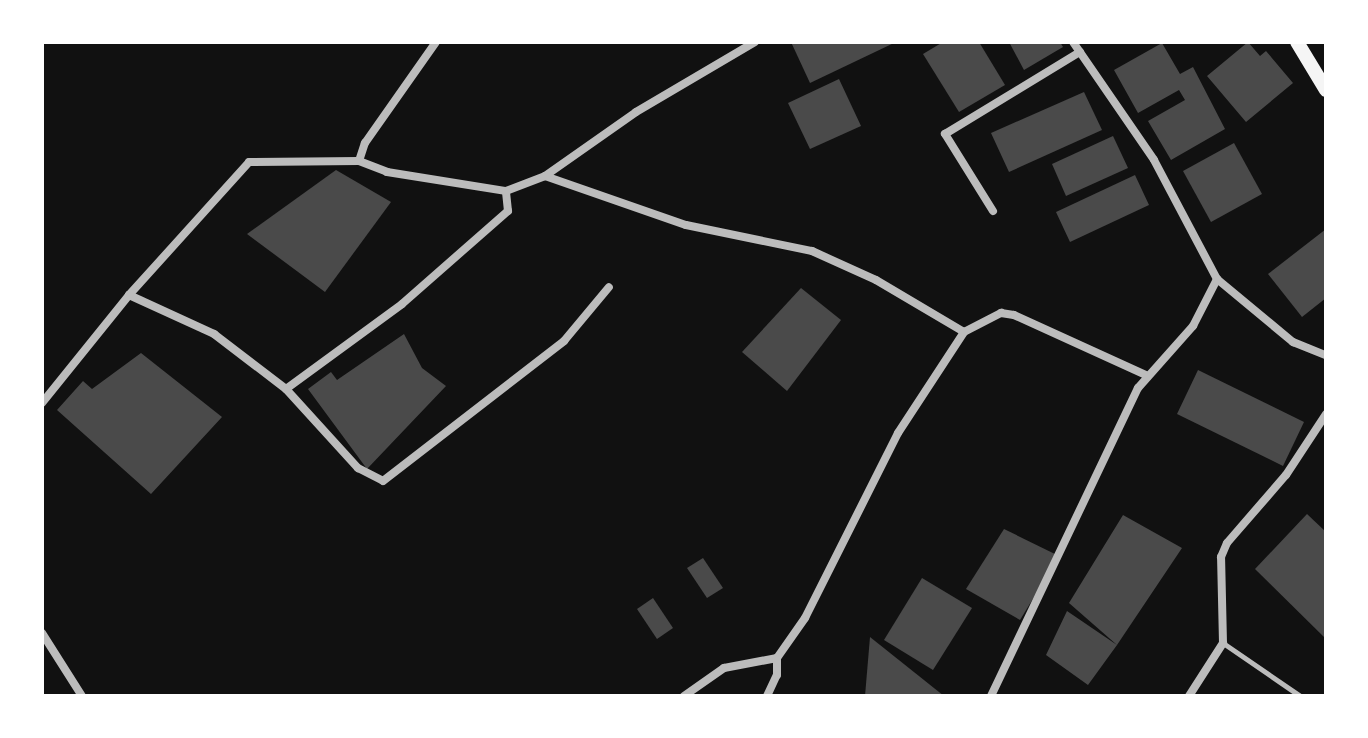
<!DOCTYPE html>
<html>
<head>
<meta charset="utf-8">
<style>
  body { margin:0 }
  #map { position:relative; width:1368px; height:738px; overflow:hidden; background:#111; font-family:Literata,serif }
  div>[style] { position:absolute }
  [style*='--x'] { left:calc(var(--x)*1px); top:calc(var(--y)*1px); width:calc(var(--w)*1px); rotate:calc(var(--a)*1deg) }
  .building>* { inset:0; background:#4a4a4a }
  .service>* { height:5px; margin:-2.5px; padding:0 2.5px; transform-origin:2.5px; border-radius:2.5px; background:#bcbcbc }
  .minor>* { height:8px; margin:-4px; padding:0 4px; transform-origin:4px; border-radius:4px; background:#bcbcbc }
  .secondary>* { height:14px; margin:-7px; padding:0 7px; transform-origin:7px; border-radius:7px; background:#f5f5f5 }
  span { translate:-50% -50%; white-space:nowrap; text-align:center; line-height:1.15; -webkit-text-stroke:6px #fff; paint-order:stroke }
  .frame { position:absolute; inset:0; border:44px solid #fff; pointer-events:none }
</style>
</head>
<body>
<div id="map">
  <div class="building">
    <div style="clip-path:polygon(791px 42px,896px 42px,810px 83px)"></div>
    <div style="clip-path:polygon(943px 42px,979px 42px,1005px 85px,959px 112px,923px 54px)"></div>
    <div style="clip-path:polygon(1009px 42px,1060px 42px,1063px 47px,1024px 70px)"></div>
    <div style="clip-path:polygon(1248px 42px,1260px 56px,1266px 51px,1293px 83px,1246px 122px,1207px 76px)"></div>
    <div style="clip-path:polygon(1162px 43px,1180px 74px,1193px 67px,1225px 129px,1171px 160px,1148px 121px,1185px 100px,1179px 90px,1138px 113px,1114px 70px)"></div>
    <div style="clip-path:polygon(839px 79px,861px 126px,810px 149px,788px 103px)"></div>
    <div style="clip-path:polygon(1084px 92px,1102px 130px,1009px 172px,991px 133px)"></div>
    <div style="clip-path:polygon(1113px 136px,1128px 168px,1066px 196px,1052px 164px)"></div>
    <div style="clip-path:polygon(1234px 143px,1262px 194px,1211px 222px,1183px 171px)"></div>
    <div style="clip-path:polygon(336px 170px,391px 202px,325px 292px,247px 234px)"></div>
    <div style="clip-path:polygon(1135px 175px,1149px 205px,1070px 242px,1056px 212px)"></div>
    <div style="clip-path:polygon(1326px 229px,1326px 298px,1302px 317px,1268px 274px)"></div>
    <div style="clip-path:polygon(801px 288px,841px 320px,787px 391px,742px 352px)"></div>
    <div style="clip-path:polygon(404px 334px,422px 368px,446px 386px,367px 469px,308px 389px,331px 372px,337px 380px)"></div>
    <div style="clip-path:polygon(141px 353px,222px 417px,151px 494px,57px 410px,83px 381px,92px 389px)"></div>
    <div style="clip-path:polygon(1198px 370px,1304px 422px,1283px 466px,1177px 414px)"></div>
    <div style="clip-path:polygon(1307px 514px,1326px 532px,1326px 639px,1255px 569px)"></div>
    <div style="clip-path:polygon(1123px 515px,1182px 548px,1117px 645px,1088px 685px,1046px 655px,1067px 611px,1117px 645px,1069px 603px)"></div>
    <div style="clip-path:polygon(1004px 529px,1059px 556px,1020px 620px,966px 589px)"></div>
    <div style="clip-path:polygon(703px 558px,723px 588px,707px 598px,687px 568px)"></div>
    <div style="clip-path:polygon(922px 578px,972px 608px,933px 670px,884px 640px)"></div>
    <div style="clip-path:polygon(653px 598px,673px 628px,657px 639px,637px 609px)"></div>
    <div style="clip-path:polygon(870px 637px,944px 696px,865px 696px)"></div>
  </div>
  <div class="service">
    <div style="--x:1223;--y:643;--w:93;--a:34.5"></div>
  </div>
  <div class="minor">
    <div style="--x:1073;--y:42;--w:143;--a:55.5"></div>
    <div style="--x:1154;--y:160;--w:135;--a:62.1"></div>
    <div style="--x:359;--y:161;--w:19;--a:-72"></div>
    <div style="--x:365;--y:143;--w:123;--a:-54.9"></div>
    <div style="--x:545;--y:176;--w:149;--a:19.2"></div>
    <div style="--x:686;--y:225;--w:129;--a:11.7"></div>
    <div style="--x:812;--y:251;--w:70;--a:24.4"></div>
    <div style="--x:876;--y:280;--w:102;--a:30.6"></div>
    <div style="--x:993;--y:211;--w:91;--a:-121.9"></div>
    <div style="--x:945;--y:134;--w:158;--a:-31.3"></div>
    <div style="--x:129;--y:295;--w:94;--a:24.6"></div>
    <div style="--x:214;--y:334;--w:91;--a:37.4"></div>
    <div style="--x:286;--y:389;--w:107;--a:47.7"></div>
    <div style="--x:358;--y:468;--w:28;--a:27"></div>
    <div style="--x:383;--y:481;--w:229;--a:-37.7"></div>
    <div style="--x:564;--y:341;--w:70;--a:-50.2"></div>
    <div style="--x:286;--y:389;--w:144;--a:-36.2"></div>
    <div style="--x:402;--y:304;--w:141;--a:-41.3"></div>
    <div style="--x:508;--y:211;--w:20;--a:-96"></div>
    <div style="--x:506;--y:191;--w:42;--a:-21"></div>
    <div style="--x:545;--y:176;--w:111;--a:-35.1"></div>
    <div style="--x:636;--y:112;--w:138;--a:-30.5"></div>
    <div style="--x:42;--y:403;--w:139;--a:-51.1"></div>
    <div style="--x:129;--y:295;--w:179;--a:-47.9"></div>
    <div style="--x:249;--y:162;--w:110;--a:-0.5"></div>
    <div style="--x:359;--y:161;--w:30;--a:21"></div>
    <div style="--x:387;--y:172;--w:121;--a:9.1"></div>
    <div style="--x:42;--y:633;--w:75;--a:57.6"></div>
    <div style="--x:684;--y:696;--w:49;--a:-35"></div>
    <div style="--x:724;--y:668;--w:54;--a:-10.7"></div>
    <div style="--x:767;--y:696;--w:23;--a:-65"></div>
    <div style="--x:777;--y:675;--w:17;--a:-90"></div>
    <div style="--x:777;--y:658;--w:49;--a:-55"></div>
    <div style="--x:805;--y:618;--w:207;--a:-63.3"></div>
    <div style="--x:898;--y:433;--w:121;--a:-56.8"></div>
    <div style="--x:964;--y:332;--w:42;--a:-27.2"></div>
    <div style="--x:1001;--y:313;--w:13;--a:9"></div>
    <div style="--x:1014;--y:315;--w:147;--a:24.5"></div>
    <div style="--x:991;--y:696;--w:341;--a:-64.5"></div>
    <div style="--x:1138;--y:388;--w:83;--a:-48.4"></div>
    <div style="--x:1193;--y:326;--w:53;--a:-62.9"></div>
    <div style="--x:1217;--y:279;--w:99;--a:39.7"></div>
    <div style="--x:1293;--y:342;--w:35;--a:22"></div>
    <div style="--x:1189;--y:696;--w:63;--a:-57.3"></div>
    <div style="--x:1223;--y:643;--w:86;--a:-91.3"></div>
    <div style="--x:1221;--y:557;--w:15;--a:-67"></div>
    <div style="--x:1227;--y:543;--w:90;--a:-49.1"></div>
    <div style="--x:1286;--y:475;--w:73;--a:-56.7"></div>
  </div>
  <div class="secondary">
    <div style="--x:1297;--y:42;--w:56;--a:58.9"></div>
  </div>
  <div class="frame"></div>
</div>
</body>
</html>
